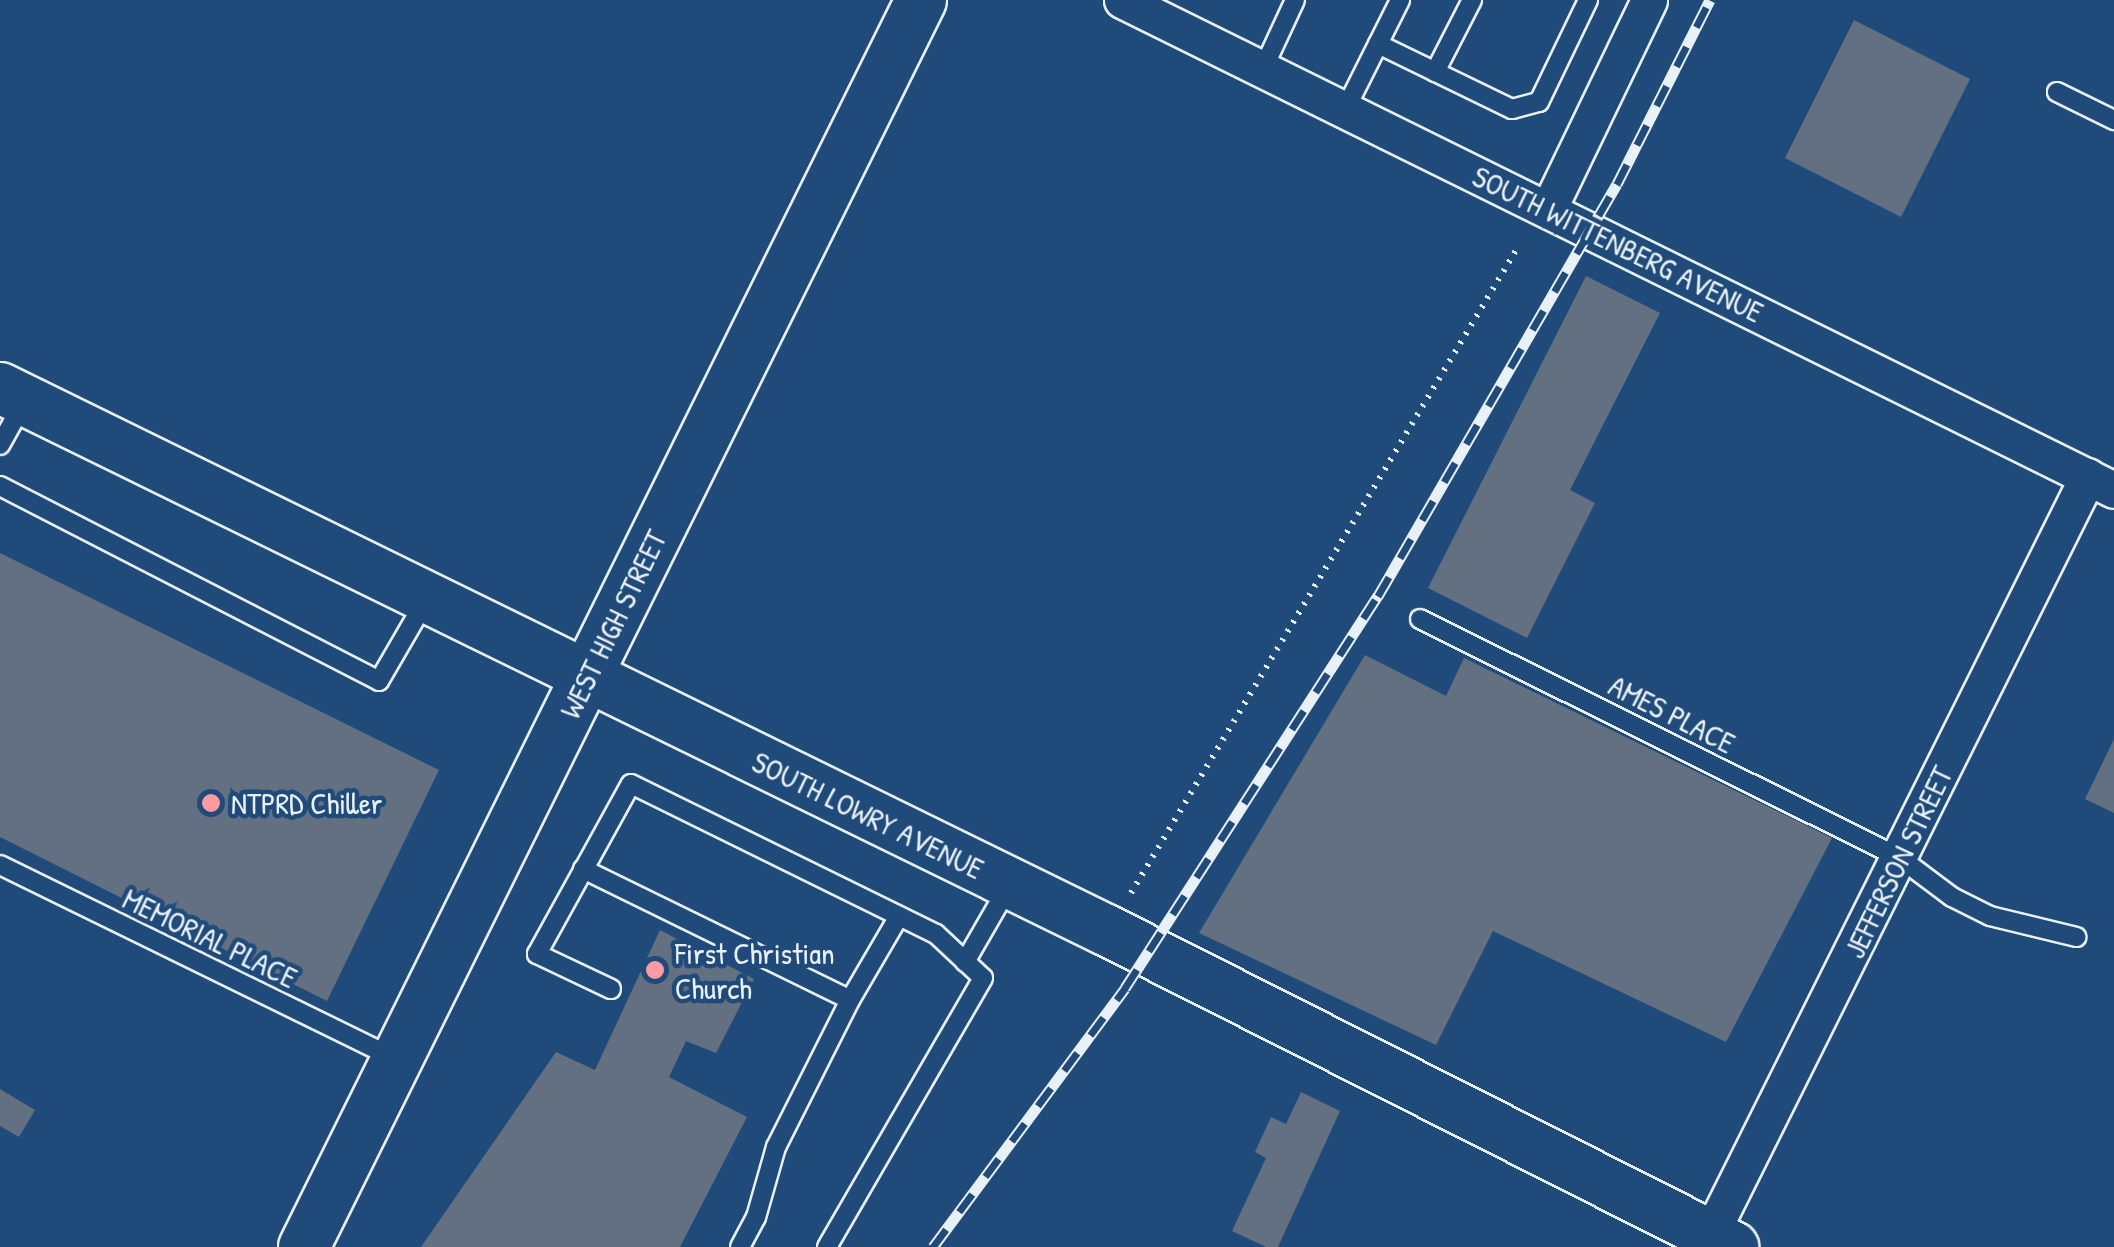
<!DOCTYPE html>
<html>
<head>
<meta charset="utf-8">
<style>
  body { margin:0 }
  #map { position:relative; width:2114px; height:1247px; overflow:hidden; background:#1f4a7a; font-family:"Patrick Hand",sans-serif }
  div>[style] { position:absolute }
  [style*='--x'] { left:calc(var(--x)*1px); top:calc(var(--y)*1px); width:calc(var(--w)*1px); rotate:calc(var(--a)*1deg) }
  .building>* { inset:0; background:#627081 }
  .path>* { height:6px; margin-top:-3px; transform-origin:0; background:repeating-linear-gradient(90deg,#e8f1f8 0 2.5px,transparent 0 10.5px) }
  .roads { filter:drop-shadow(2px 0 #e8f1f8) drop-shadow(-2px 0 #e8f1f8) drop-shadow(0 2px #e8f1f8) drop-shadow(0 -2px #e8f1f8) }
  .lane>* { height:18px; margin:-9px; padding:0 9px; transform-origin:9px; border-radius:9px; background:#1f4a7a }
  .street>* { height:35px; margin:-17.5px; padding:0 17.5px; transform-origin:17.5px; border-radius:17.5px; background:#1f4a7a }
  .secondary>* { height:50px; margin:-25px; padding:0 25px; transform-origin:25px; border-radius:25px; background:#1f4a7a }
  .rail>* { height:11px; margin-top:-5.5px; transform-origin:0; background:repeating-linear-gradient(90deg,#1f4a7a 0 22px,#e8f1f8 0 44px); box-sizing:border-box; border-block:2px solid #e8f1f8 }
  .dots>* { width:28px; height:28px; translate:-50% -50%; box-sizing:border-box; border:5px solid #1f4a7a; border-radius:50% }
  span { translate:-50% -50%; white-space:nowrap; text-align:center; line-height:1.15; -webkit-text-stroke:9px #1f4a7a; paint-order:stroke }
  .street-label { font-size:30px; color:#e8f1f8 }
  .poi-label { font-size:30px; color:#e8f1f8 }
  .left { translate:0 -50%; text-align:left }
</style>
</head>
<body>
<div id="map">
  <div class="building">
    <div style="clip-path:polygon(1854px 20px,1970px 79px,1901px 217px,1785px 158px)"></div>
    <div style="clip-path:polygon(1586px 276px,1660px 313px,1570px 490px,1595px 503px,1527px 638px,1428px 588px)"></div>
    <div style="clip-path:polygon(0 553px,439px 770px,327px 1001px,0 837px)"></div>
    <div style="clip-path:polygon(1365px 655px,1446px 696px,1464px 658px,1832px 838px,1726px 1042px,1493px 931px,1436px 1045px,1199px 933px)"></div>
    <div style="clip-path:polygon(2114px 739px,2114px 813px,2085px 799px)"></div>
    <div style="clip-path:polygon(660px 930px,754px 979px,716px 1053px,686px 1041px,669px 1077px,747px 1117px,680px 1247px,421px 1247px,556px 1052px,595px 1070px)"></div>
    <div style="clip-path:polygon(0 1089px,35px 1110px,19px 1137px,0 1126px)"></div>
    <div style="clip-path:polygon(1301px 1092px,1340px 1111px,1278px 1247px,1266px 1247px,1232px 1231px,1266px 1158px,1255px 1152px,1271px 1117px,1286px 1124px)"></div>
  </div>
  <div class="path">
    <div style="--x:1131;--y:893;--w:753;--a:-59.08"></div>
  </div>
  <div class="roads">
    <div class="lane">
      <div style="--x:1378;--y:44;--w:149;--a:25.9"></div>
      <div style="--x:1512;--y:109;--w:28;--a:-15"></div>
      <div style="--x:1539;--y:102;--w:113;--a:-64.3"></div>
      <div style="--x:1263;--y:69;--w:76;--a:-65.1"></div>
      <div style="--x:1435;--y:72;--w:81;--a:-62.8"></div>
      <div style="--x:2057;--y:92;--w:64;--a:26.2"></div>
      <div style="--x:1345;--y:110;--w:123;--a:-63.4"></div>
      <div style="--x:0;--y:445;--w:49;--a:-60.8"></div>
      <div style="--x:0;--y:486;--w:426;--a:27.2"></div>
      <div style="--x:379;--y:681;--w:94;--a:-59.9"></div>
      <div style="--x:1420;--y:619;--w:536;--a:26.47"></div>
      <div style="--x:1900;--y:858;--w:65;--a:36.9"></div>
      <div style="--x:1952;--y:897;--w:42;--a:26.6"></div>
      <div style="--x:1990;--y:916;--w:89;--a:13.7"></div>
      <div style="--x:0;--y:865;--w:436;--a:26.1"></div>
      <div style="--x:583;--y:869;--w:297;--a:26.1"></div>
      <div style="--x:850;--y:1000;--w:165;--a:116.7"></div>
      <div style="--x:776;--y:1147;--w:73;--a:105.9"></div>
      <div style="--x:756;--y:1217;--w:34;--a:118"></div>
      <div style="--x:965;--y:962;--w:90;--a:-60"></div>
      <div style="--x:611;--y:989;--w:82;--a:-154.7"></div>
      <div style="--x:537;--y:954;--w:194;--a:-61.1"></div>
      <div style="--x:631;--y:784;--w:340;--a:26.2"></div>
      <div style="--x:936;--y:934;--w:64;--a:43.1"></div>
      <div style="--x:983;--y:978;--w:311;--a:120.1"></div>
      <div style="--x:850;--y:1000;--w:97;--a:-59.7"></div>
    </div>
    <div class="street">
      <div style="--x:1122;--y:0;--w:1106;--a:26.29"></div>
      <div style="--x:1548;--y:210;--w:233;--a:-64.3"></div>
      <div style="--x:1704;--y:1247;--w:861;--a:-63.52"></div>
    </div>
    <div class="secondary">
      <div style="--x:0;--y:388;--w:1232;--a:26.11"></div>
      <div style="--x:1106;--y:930;--w:703;--a:26.82"></div>
      <div style="--x:304;--y:1247;--w:1391;--a:-63.67"></div>
    </div>
  </div>
  <div class="rail">
    <div style="--x:933;--y:1247;--w:322;--a:-53.4"></div>
    <div style="--x:1125;--y:988;--w:467;--a:-57.2"></div>
    <div style="--x:1378;--y:596;--w:476;--a:-59.9"></div>
    <div style="--x:1617;--y:184;--w:206;--a:-63.2"></div>
  </div>
  <div class="dots">
    <div style="left:211px;top:803px;background:#ff9aa2"></div>
    <div style="left:655px;top:970px;background:#ff9aa2"></div>
  </div>
  <div class="street-label">
    <span style="left:1618px;top:244px;rotate:26deg">SOUTH WITTENBERG AVENUE</span>
    <span style="left:613px;top:624px;rotate:-64deg">WEST HIGH STREET</span>
    <span style="left:1672px;top:714px;rotate:27deg">AMES PLACE</span>
    <span style="left:868px;top:815px;rotate:26deg">SOUTH LOWRY AVENUE</span>
    <span style="left:1898px;top:862px;rotate:-64deg">JEFFERSON STREET</span>
    <span style="left:210px;top:938px;rotate:26deg">MEMORIAL PLACE</span>
  </div>
  <div class="poi-label">
    <span class="left" style="left:231px;top:803px">NTPRD Chiller</span>
    <span class="left" style="left:675px;top:970px">First Christian<br>Church</span>
  </div>
</div>
</body>
</html>
